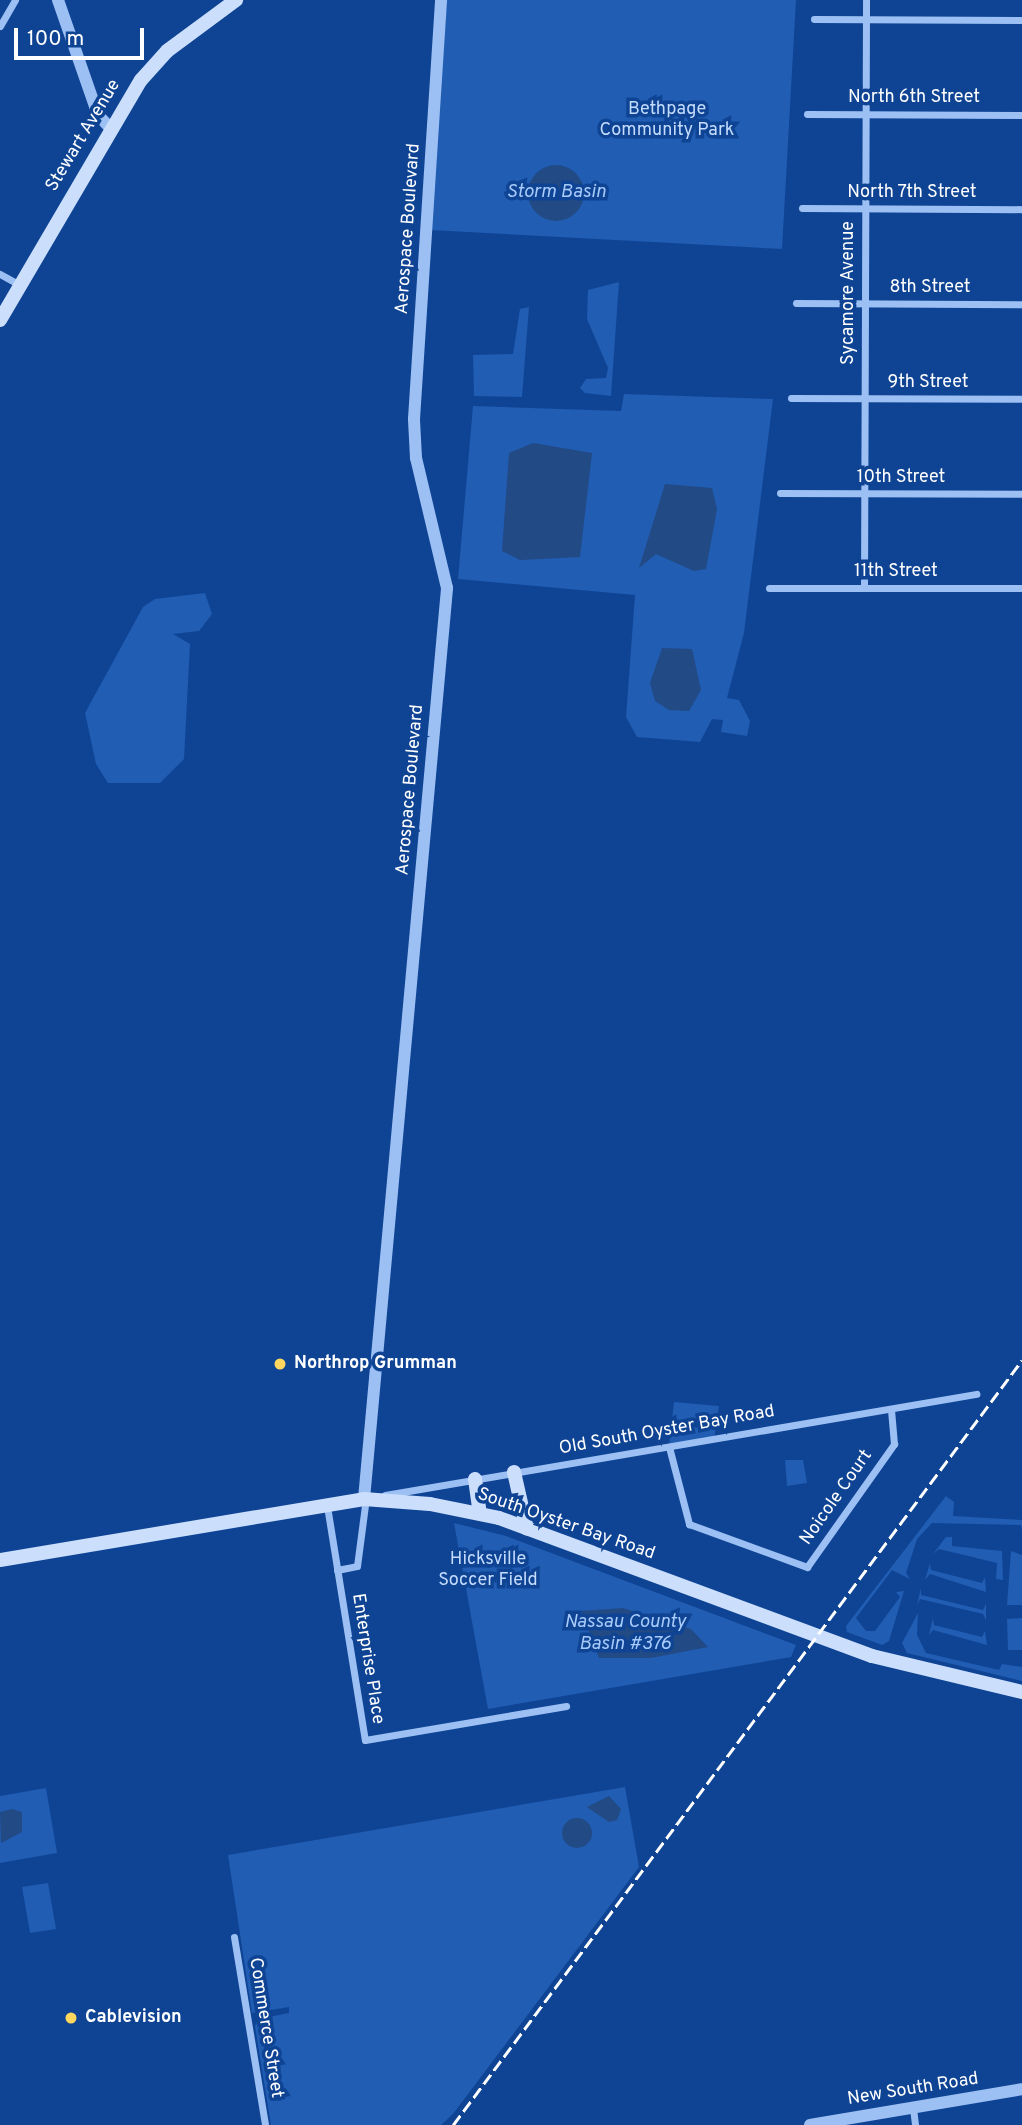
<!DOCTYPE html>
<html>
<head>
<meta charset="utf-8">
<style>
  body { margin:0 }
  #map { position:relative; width:1022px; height:2125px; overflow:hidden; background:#0f4494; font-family:Overpass,sans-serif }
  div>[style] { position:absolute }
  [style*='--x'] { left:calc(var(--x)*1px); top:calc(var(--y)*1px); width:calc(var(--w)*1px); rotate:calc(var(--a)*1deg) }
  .green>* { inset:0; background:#205db3 }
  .water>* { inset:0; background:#224a85 }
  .round { border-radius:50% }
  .minor>* { height:7px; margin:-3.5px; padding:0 3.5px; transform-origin:3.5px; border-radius:3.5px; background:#9cc0f4 }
  .tertiary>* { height:12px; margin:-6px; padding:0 6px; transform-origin:6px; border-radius:6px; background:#9cc0f4 }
  .secondary>* { height:14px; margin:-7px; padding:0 7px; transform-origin:7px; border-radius:7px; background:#cbdffd }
  .rail>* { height:2.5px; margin-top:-1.25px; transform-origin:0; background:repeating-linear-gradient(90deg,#fff 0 12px,transparent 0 17px) }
  .dots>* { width:19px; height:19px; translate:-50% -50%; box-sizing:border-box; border:4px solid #0f4494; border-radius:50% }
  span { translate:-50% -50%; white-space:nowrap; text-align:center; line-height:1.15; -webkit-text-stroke:7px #0f4494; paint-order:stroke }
  .street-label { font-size:18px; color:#fff }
  .park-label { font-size:18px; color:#c4dcfe }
  .poi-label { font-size:18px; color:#fff; font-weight:700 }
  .left { translate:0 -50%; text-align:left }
  .water-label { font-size:19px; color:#a8cbfb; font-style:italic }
  .scale { position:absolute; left:14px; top:28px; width:130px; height:32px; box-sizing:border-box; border:4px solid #fff; border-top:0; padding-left:9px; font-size:21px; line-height:24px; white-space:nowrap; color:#fff; -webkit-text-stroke:5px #0f4494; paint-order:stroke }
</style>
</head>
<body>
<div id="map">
  <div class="green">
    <div style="clip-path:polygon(447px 0,796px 0,782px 249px,430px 230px)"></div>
    <div style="clip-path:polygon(619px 282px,611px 396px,585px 393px,580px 388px,586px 379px,606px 378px,608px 368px,587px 319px,588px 290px)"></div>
    <div style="clip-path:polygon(529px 307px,522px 397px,474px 396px,473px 355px,513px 354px,520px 309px)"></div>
    <div style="clip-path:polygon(624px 394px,773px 399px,744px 633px,727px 698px,739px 700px,750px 721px,747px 736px,721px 732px,723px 720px,712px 719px,700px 742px,637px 737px,626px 717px,635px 595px,458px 579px,473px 406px,621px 411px)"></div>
    <div style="clip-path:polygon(205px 593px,212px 614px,199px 631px,173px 634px,190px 644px,184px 759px,160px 783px,108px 783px,96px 764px,85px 713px,143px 607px,155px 599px)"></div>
    <div style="clip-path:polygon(674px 1402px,719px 1406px,714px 1439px,669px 1447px)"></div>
    <div style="clip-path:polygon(785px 1460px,803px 1460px,807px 1483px,787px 1486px)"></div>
    <div style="clip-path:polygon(946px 1496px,954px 1502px,953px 1516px,1022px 1520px,1022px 1531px,1021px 1525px,932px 1523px,917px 1539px,906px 1573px,910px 1579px,892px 1570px,856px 1618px,866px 1631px,875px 1631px,900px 1597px,896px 1592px,904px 1591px,889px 1641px,882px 1645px,847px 1632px,846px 1626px)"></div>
    <div style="clip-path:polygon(454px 1523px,506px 1536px,796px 1645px,791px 1657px,488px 1709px)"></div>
    <div style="clip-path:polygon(946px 1537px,952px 1537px,952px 1546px,1002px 1551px,1003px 1580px,996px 1579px,997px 1563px,939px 1549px,933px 1554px)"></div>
    <div style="clip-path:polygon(1011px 1551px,1022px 1555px,1022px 1605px,1007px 1605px)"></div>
    <div style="clip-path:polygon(930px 1563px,931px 1570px,982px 1583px,985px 1577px,986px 1592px,930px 1574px,925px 1580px)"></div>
    <div style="clip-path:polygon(921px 1588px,921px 1595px,983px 1610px,986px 1604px,986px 1620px,983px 1614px,920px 1599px,917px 1605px)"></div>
    <div style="clip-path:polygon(918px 1613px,917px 1635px,926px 1653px,999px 1670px,1002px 1664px,1022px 1667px,1022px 1681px,907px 1653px,902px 1643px)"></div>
    <div style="clip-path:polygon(933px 1618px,934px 1625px,982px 1637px,985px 1631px,987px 1645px,933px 1630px,929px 1635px)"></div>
    <div style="clip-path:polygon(1022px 1618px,1022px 1650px,1008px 1650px,1007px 1619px)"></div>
    <div style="clip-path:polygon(625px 1787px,639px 1867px,453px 2114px,441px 2125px,271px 2125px,255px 2026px,259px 2019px,289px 2013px,289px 2007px,252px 2013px,228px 1855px)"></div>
    <div style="clip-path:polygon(46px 1788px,57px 1853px,0 1863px,0 1796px)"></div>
    <div style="clip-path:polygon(48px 1883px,56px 1929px,30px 1933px,22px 1887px)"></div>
  </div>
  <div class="water">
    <div class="round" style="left:528px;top:165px;width:56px;height:56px"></div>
    <div style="clip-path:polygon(533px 443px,592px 453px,580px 557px,520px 560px,502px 551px,509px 453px)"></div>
    <div style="clip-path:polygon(665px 484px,712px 488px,717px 509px,706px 569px,694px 571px,656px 554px,639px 568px)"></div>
    <div style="clip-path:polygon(662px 648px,692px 649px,701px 690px,689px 711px,669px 710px,655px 701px,650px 683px)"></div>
    <div style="clip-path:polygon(623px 1608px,691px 1629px,708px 1647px,651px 1658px,599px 1658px,581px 1611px)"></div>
    <div style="clip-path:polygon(609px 1796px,621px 1809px,617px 1820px,609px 1822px,587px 1807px)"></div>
    <div style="clip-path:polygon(12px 1809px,22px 1812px,22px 1832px,1px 1843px,0 1812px)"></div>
    <div class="round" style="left:562px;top:1818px;width:30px;height:30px"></div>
  </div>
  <div class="minor">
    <div style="--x:814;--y:19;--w:208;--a:0.3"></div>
    <div style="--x:0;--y:26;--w:30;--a:-60"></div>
    <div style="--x:807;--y:114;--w:215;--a:0.3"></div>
    <div style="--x:802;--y:208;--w:220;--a:0.3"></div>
    <div style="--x:0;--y:274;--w:23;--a:29"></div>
    <div style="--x:796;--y:303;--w:226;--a:0.3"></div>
    <div style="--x:791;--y:398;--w:231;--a:0.2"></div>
    <div style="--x:780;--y:493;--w:242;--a:0.2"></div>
    <div style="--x:864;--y:587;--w:587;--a:-89.8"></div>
    <div style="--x:769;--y:588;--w:253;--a:0"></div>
    <div style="--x:669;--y:1447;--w:80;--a:75.4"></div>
    <div style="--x:689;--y:1524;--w:126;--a:20"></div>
    <div style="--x:807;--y:1567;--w:151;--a:-54.7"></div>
    <div style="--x:894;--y:1444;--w:35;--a:-95"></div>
    <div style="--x:385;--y:1495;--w:600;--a:-9.7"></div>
    <div style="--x:327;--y:1506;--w:237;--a:80.8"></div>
    <div style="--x:365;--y:1740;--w:204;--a:-9.6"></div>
    <div style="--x:337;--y:1570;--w:20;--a:-11"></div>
    <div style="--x:357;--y:1566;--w:69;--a:-82.5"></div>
    <div style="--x:234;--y:1937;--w:191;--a:80.6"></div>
    <div style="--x:913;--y:2108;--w:17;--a:83"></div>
  </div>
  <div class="tertiary">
    <div style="--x:58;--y:0;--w:122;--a:70.8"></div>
    <div style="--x:98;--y:115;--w:16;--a:47"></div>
    <div style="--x:364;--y:1499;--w:915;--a:-84.79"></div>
    <div style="--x:447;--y:588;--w:134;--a:-103.4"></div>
    <div style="--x:416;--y:458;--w:39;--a:-93"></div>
    <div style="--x:414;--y:419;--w:420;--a:-86.3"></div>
    <div style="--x:810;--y:2125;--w:215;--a:-9.6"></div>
  </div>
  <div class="secondary">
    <div style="--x:0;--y:320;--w:278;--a:-59.6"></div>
    <div style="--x:141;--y:80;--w:39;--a:-48"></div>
    <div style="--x:167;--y:51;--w:86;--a:-36.5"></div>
    <div style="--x:514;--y:1472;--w:58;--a:77.2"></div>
    <div style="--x:475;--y:1479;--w:34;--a:82"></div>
    <div style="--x:0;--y:1560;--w:369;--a:-9.5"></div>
    <div style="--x:364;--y:1499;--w:66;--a:4.3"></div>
    <div style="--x:430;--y:1504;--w:70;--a:11.5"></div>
    <div style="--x:499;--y:1518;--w:398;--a:20.3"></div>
    <div style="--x:872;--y:1656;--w:154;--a:13.5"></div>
  </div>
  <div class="rail">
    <div style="--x:453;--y:2125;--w:953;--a:-53.36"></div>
  </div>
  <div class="dots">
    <div style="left:280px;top:1364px;background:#ffd75f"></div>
    <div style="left:71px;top:2018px;background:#ffd75f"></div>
  </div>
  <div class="street-label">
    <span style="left:914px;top:98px">North 6th Street</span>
    <span style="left:84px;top:136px;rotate:-59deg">Stewart Avenue</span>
    <span style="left:912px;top:193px">North 7th Street</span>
    <span style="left:409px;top:229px;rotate:-86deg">Aerospace Boulevard</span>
    <span style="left:930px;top:288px">8th Street</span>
    <span style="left:849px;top:293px;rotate:-90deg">Sycamore Avenue</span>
    <span style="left:928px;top:383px">9th Street</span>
    <span style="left:901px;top:478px">10th Street</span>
    <span style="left:896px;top:572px">11th Street</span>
    <span style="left:411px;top:790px;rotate:-85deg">Aerospace Boulevard</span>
    <span style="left:667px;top:1431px;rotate:-10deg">Old South Oyster Bay Road</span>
    <span style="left:837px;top:1498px;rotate:-55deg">Noicole Court</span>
    <span style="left:566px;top:1525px;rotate:19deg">South Oyster Bay Road</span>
    <span style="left:367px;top:1659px;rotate:81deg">Enterprise Place</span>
    <span style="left:265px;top:2028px;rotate:81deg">Commerce Street</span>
    <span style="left:913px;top:2090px;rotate:-9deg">New South Road</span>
  </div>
  <div class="park-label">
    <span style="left:667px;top:121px">Bethpage<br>Community Park</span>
    <span style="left:488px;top:1571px">Hicksville<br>Soccer Field</span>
  </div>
  <div class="poi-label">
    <span class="left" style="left:294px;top:1364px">Northrop Grumman</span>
    <span class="left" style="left:85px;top:2018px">Cablevision</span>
  </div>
  <div class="water-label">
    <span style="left:556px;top:193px">Storm Basin</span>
    <span style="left:625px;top:1634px">Nassau County<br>Basin #376</span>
  </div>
  <div class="scale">100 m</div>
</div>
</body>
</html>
